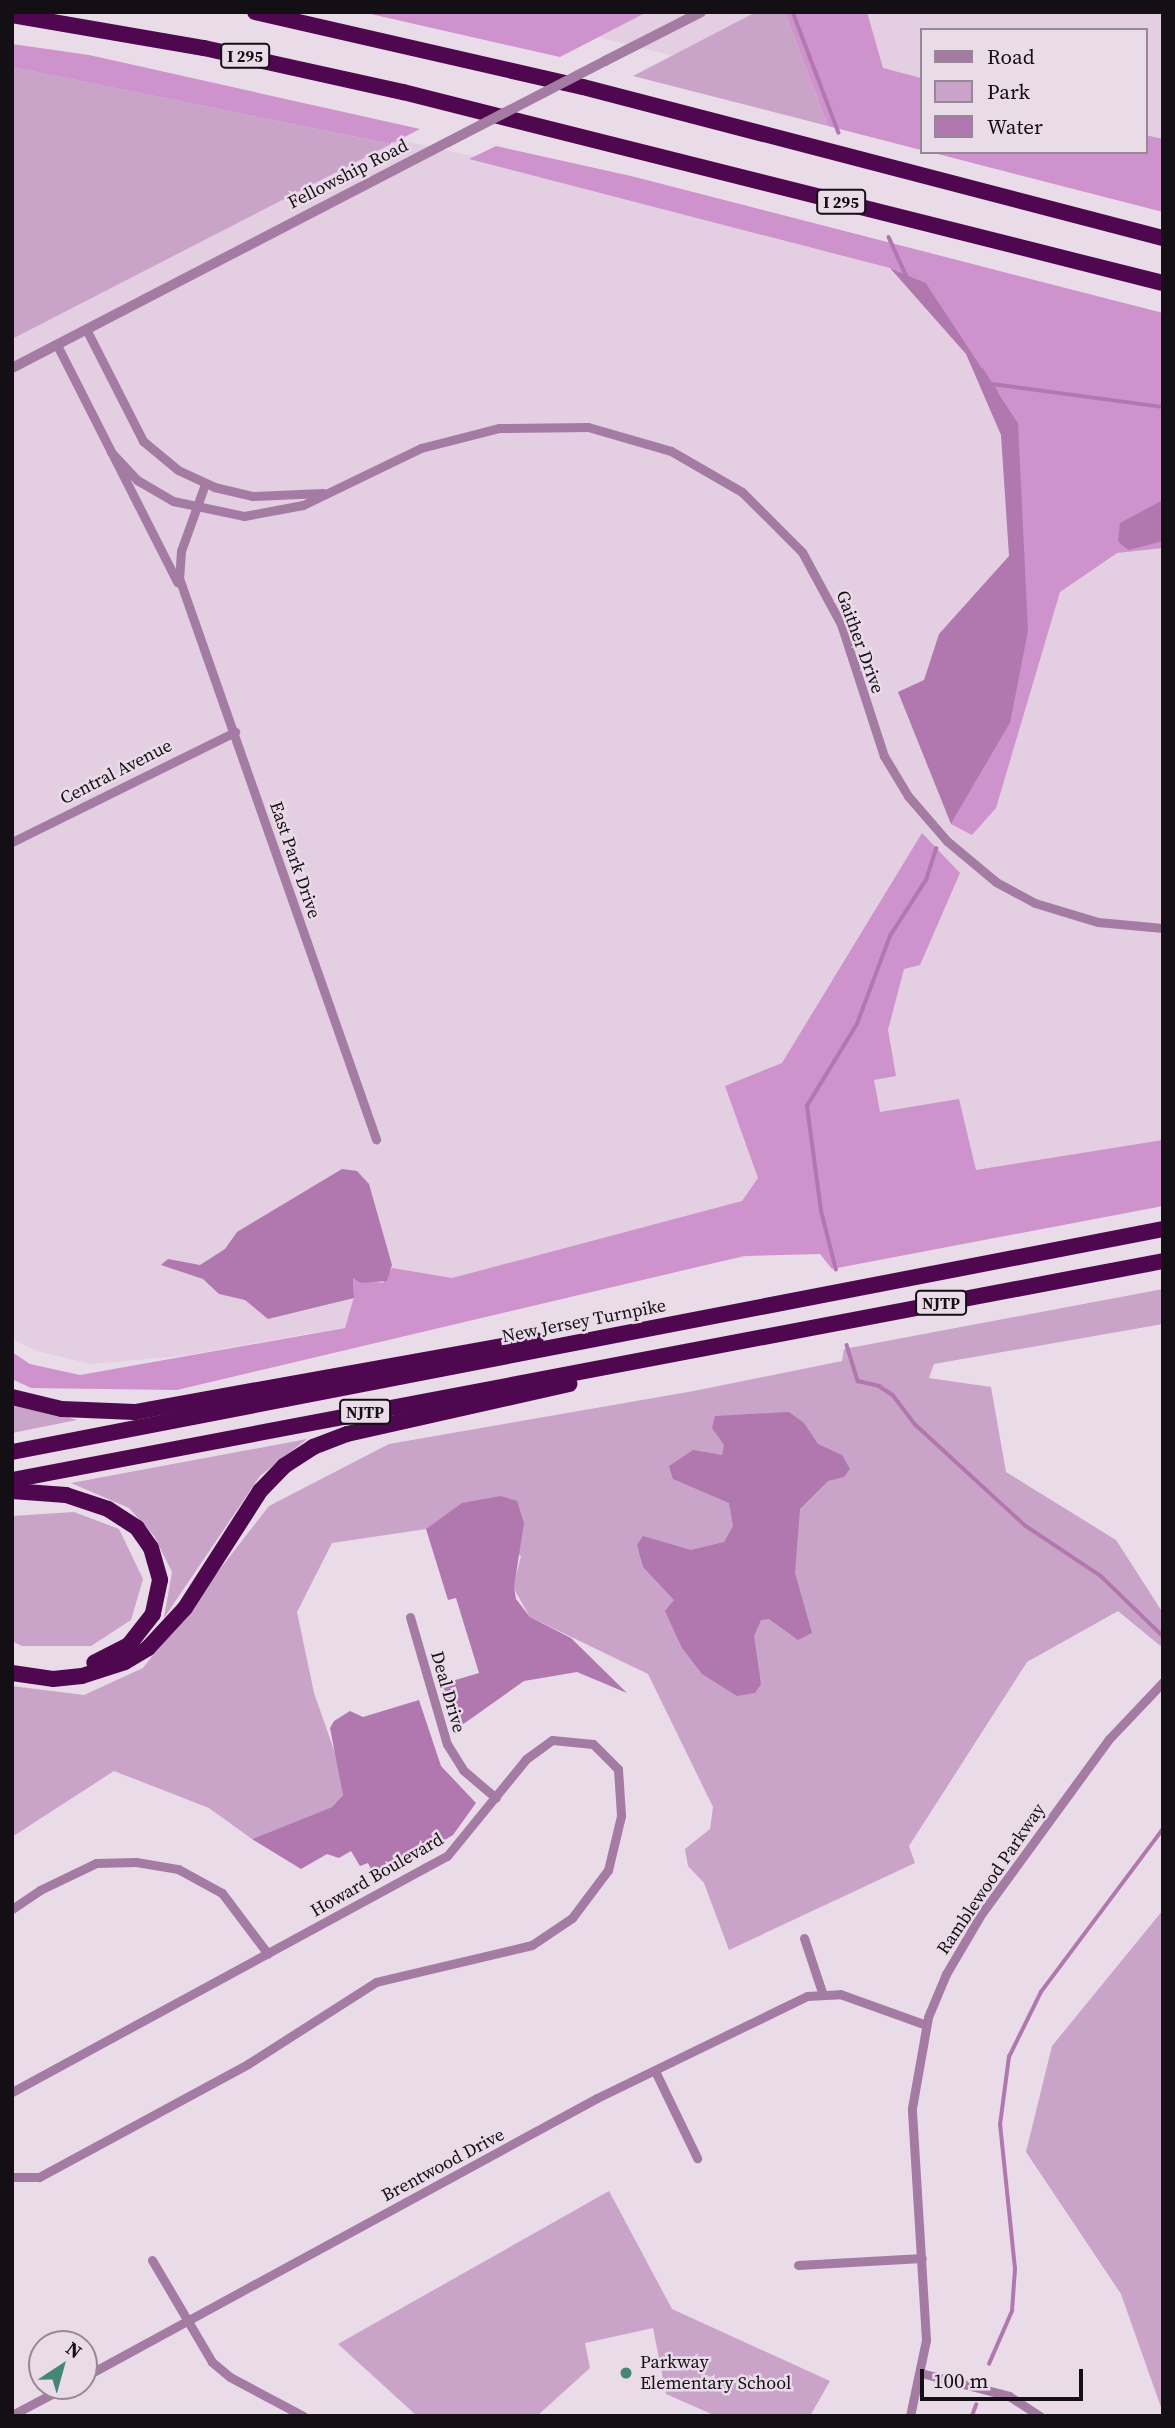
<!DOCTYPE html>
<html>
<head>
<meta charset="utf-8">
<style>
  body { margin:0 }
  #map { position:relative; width:1175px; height:2428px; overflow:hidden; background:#eadbe9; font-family:"Source Serif 4",serif }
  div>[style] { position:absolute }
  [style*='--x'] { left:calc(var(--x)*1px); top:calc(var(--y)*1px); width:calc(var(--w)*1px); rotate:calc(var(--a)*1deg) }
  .built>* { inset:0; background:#e3cee2 }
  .green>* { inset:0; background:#caa3c8 }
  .forest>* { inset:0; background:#ce93cc }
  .water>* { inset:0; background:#b178b0 }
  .stream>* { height:3.5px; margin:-1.75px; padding:0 1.75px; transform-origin:1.75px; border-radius:1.75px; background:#b178b0 }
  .minor>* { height:9px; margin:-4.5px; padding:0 4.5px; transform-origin:4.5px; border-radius:4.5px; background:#a47ca3 }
  .tertiary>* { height:10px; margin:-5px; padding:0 5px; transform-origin:5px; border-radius:5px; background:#a47ca3 }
  .motorway>* { height:16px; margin:-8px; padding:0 8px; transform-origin:8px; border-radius:8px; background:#4f0850 }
  .tertiary-bridge>* { height:10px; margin:-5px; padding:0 5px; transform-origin:5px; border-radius:5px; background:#a47ca3 }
  .dots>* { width:19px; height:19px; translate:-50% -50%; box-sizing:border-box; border:4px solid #eadbe9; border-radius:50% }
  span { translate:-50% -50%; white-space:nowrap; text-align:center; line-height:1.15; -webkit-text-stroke:5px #eadbe9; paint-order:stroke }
  .shield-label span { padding:2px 5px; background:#eadbe9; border:2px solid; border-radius:5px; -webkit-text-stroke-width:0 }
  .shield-label { font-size:16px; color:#140f14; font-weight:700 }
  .street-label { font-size:18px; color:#140f14 }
  .poi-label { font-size:18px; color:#140f14 }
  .left { translate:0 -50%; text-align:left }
  .frame { position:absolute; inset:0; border:14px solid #140f14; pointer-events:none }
  .legend { position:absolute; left:920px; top:28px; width:228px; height:126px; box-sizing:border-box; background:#eadbe9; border:2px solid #948994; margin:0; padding:9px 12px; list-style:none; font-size:21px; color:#140f14 }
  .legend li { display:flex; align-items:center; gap:14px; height:35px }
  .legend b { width:35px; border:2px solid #948994 }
  .north { position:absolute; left:28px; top:2330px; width:70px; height:70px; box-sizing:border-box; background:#eadbe9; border:2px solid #948994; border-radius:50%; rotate:36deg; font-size:19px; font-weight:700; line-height:28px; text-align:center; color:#140f14 }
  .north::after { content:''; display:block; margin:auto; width:24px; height:32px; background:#448778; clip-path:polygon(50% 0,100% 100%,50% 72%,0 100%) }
  .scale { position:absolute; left:920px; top:2369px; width:163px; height:32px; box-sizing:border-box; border:4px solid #140f14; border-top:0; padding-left:9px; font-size:21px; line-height:24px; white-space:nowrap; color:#140f14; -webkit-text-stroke:5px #eadbe9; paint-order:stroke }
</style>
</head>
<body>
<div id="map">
  <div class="built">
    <div style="clip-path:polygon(500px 12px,1163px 12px,1163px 183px,1145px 152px,1145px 30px,921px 30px,921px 119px)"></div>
    <div style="clip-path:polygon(12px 59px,265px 109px,603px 186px,1163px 329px,1163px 1184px,181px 1356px,91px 1364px,37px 1351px,12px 1339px)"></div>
  </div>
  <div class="green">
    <div style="clip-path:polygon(756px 12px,785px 12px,828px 126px,633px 76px)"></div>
    <div style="clip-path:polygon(12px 67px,391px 144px,12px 339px)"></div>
    <div style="clip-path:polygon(1163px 1289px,1163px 1324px,934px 1364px,929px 1378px,991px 1387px,1006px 1472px,1116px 1540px,1163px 1613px,1163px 1648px,1118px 1611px,1027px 1662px,909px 1846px,915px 1863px,729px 1950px,704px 1883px,688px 1866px,685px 1849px,710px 1829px,713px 1807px,648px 1674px,530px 1617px,513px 1587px,521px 1556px,447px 1515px,426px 1529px,332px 1543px,297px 1612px,314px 1693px,340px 1767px,343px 1795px,332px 1807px,252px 1839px,209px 1808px,114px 1771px,12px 1837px,12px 1686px,84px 1695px,143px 1668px,269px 1506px,389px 1444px,694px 1391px,842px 1361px,844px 1349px)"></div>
    <div style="clip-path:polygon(12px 1400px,77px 1420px,12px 1433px)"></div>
    <div style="clip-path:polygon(307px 1439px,260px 1476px,164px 1618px,172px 1572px,154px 1536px,129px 1508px,71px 1483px)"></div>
    <div style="clip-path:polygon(74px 1512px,119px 1529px,143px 1579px,131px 1620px,91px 1646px,22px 1646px,12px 1641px,12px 1516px)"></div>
    <div style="clip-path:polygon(1163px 1910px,1163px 2413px,1121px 2294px,1026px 2152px,1052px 2046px)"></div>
    <div style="clip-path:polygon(609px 2191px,672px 2309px,830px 2381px,810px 2416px,716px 2416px,666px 2394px,653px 2328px,585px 2343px,590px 2368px,537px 2416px,417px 2416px,338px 2344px)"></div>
  </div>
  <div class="forest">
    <div style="clip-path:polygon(362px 12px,647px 12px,560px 57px)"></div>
    <div style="clip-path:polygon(785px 12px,867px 12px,883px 68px,921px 78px,921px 150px,828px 126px)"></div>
    <div style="clip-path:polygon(12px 44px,89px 55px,420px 129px,391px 144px,12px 67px)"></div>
    <div style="clip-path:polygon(1145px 135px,1163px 139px,1163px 212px,930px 152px,1145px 152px)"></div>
    <div style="clip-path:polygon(496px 146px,631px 176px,1163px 313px,1163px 548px,1117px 553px,1060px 592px,996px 808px,972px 835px,951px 824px,1010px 723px,1018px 423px,926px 283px,890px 268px,469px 159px)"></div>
    <div style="clip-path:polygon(922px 833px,960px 873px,920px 965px,904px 969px,888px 1030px,896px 1076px,874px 1080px,880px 1112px,959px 1099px,976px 1170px,1163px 1140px,1163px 1206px,832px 1269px,820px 1254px,744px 1256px,177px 1390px,31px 1388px,12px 1379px,12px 1352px,30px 1364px,80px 1375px,345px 1328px,354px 1297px,353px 1278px,383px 1283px,392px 1268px,452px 1278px,742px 1201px,758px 1178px,725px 1086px,782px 1063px)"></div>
  </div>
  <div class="water">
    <div style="clip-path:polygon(890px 268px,926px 283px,1018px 423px,1028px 631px,1010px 723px,951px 824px,898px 692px,924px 680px,939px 634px,1009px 556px,1001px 435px,966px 354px)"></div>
    <div style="clip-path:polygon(1163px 500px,1163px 541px,1129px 550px,1123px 546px,1118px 541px,1120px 523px)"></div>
    <div style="clip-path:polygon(342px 1169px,357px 1171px,369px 1184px,392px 1265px,387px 1281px,361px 1283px,353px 1278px,354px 1298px,268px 1319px,245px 1300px,219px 1294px,203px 1279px,161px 1265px,168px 1259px,200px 1265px,225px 1249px,237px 1232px)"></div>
    <div style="clip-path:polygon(789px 1412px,804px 1423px,818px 1444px,842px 1455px,850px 1469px,844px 1477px,828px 1481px,800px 1509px,795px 1573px,812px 1633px,798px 1640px,769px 1619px,761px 1620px,754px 1636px,761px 1684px,755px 1693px,737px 1696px,702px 1674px,682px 1648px,665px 1611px,674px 1600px,643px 1567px,637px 1545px,643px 1536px,691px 1550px,724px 1542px,733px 1526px,729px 1503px,673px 1479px,669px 1466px,693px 1450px,722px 1455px,724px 1445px,712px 1428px,715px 1416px)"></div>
    <div style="clip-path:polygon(501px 1496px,517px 1501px,524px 1523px,514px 1587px,516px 1599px,530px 1617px,571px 1638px,627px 1693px,577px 1672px,524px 1681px,455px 1730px,442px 1684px,479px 1673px,456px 1598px,448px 1600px,426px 1529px,462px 1503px)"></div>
    <div style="clip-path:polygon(419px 1700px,441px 1766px,476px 1803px,453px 1835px,377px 1881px,368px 1863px,360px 1866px,351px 1851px,339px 1858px,327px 1854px,301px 1869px,252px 1839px,332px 1807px,343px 1795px,330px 1728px,334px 1721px,350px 1711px,363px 1717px)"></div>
  </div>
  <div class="stream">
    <div style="--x:793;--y:12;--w:129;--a:69.2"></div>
    <div style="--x:889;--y:237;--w:44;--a:65.8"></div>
    <div style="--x:982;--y:370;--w:27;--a:57"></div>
    <div style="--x:993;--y:384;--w:172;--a:7.7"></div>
    <div style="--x:836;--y:1270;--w:61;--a:-104.3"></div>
    <div style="--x:821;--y:1211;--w:106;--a:-97.6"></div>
    <div style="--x:807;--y:1106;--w:96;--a:-58.6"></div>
    <div style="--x:857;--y:1024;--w:94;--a:-69.4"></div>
    <div style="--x:890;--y:936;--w:67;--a:-57.3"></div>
    <div style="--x:926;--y:880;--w:33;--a:-72"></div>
    <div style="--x:847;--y:1345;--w:38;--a:73"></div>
    <div style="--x:858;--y:1381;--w:22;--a:13"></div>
    <div style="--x:879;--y:1386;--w:17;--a:33"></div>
    <div style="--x:893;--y:1395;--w:38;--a:53"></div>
    <div style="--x:916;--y:1425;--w:149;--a:42.6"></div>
    <div style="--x:1026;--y:1526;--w:90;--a:33.7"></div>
    <div style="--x:1101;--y:1576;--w:86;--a:44.1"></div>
    <div style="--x:989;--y:2364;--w:58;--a:-66.5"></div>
    <div style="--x:1012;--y:2311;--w:42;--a:-85.9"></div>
    <div style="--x:1015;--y:2269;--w:145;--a:-95.9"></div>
    <div style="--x:1000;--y:2125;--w:69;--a:-82.5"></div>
    <div style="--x:1009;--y:2057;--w:72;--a:-63.8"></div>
    <div style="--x:1041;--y:1992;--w:204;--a:-53.2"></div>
    <div style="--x:972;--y:2416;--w:12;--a:-70"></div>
  </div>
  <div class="minor">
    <div style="--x:86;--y:329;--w:126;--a:63"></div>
    <div style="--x:143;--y:441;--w:45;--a:39.6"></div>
    <div style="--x:178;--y:470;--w:40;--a:25"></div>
    <div style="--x:214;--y:487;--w:39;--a:13"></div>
    <div style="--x:252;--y:496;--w:71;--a:-2.4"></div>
    <div style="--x:57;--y:345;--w:266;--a:63.1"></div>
    <div style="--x:111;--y:452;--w:38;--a:47"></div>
    <div style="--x:137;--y:480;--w:42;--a:30.3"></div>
    <div style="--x:173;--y:501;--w:73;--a:11.9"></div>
    <div style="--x:244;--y:516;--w:60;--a:-10.6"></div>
    <div style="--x:303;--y:505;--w:131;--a:-25.8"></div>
    <div style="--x:421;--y:448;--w:81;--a:-14.4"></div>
    <div style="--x:499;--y:428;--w:89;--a:-0.6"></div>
    <div style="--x:588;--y:427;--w:86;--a:16.1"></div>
    <div style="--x:671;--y:451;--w:82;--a:30"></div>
    <div style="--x:742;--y:492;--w:85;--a:45"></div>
    <div style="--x:802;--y:552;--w:82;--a:61.6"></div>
    <div style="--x:841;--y:624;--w:139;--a:72"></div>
    <div style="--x:884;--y:756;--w:47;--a:59"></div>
    <div style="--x:908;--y:796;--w:60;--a:49.1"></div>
    <div style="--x:947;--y:841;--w:64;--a:39.9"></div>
    <div style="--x:996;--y:882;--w:44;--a:28.3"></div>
    <div style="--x:1035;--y:903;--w:66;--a:16.8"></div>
    <div style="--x:1098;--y:922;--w:65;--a:5.3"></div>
    <div style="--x:205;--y:484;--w:71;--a:109.7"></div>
    <div style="--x:181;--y:551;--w:27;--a:94"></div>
    <div style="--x:179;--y:578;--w:595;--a:70.65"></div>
    <div style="--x:12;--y:842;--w:249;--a:-26.3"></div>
    <div style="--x:410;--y:1617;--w:132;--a:73.8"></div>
    <div style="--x:447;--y:1744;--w:31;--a:58"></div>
    <div style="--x:463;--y:1770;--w:43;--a:40.3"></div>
    <div style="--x:12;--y:1909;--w:34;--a:-34"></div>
    <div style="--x:40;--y:1890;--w:62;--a:-25.7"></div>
    <div style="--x:96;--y:1863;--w:40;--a:-1.4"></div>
    <div style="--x:136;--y:1862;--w:43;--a:9.5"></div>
    <div style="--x:178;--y:1869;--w:50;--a:28.6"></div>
    <div style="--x:222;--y:1893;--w:76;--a:53"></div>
    <div style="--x:804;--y:1938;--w:57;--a:71.6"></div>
    <div style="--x:655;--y:2071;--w:97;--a:64.2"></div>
    <div style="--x:12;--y:2092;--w:495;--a:-28.5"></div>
    <div style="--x:447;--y:1856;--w:125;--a:-50.8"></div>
    <div style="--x:526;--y:1759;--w:32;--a:-36"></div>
    <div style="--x:552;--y:1740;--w:41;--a:5.6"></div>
    <div style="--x:593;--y:1744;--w:35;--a:45"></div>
    <div style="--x:618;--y:1769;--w:47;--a:86.3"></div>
    <div style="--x:621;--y:1816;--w:56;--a:103.5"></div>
    <div style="--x:608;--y:1870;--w:60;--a:126.9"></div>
    <div style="--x:572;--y:1918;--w:48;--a:146"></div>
    <div style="--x:532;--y:1945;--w:160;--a:166.7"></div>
    <div style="--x:376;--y:1982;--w:152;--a:147.4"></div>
    <div style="--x:248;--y:2064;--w:238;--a:151.6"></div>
    <div style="--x:39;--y:2177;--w:27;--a:180"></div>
    <div style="--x:152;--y:2260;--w:118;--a:59.5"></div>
    <div style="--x:212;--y:2362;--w:23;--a:40"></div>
    <div style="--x:230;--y:2377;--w:83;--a:28.1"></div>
    <div style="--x:798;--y:2265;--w:124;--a:-3.2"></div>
    <div style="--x:921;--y:2373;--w:91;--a:14.6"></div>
    <div style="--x:1009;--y:2396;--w:37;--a:33"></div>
    <div style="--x:84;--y:2377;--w:584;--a:-28.54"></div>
    <div style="--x:597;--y:2098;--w:233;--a:-25.9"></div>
    <div style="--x:807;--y:1996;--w:33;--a:-3"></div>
    <div style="--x:840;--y:1994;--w:91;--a:19.8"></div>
    <div style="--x:12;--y:2415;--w:62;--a:-27.8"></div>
    <div style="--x:910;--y:2416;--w:78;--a:-78.1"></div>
    <div style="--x:926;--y:2340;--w:232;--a:-93.5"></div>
    <div style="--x:912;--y:2108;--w:92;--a:-80"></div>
    <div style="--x:928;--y:2017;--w:47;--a:-67.3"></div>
    <div style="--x:946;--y:1974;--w:71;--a:-59.5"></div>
    <div style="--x:982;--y:1913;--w:215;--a:-53.9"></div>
    <div style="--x:1109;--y:1739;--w:79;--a:-46.5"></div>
  </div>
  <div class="tertiary">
    <div style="--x:605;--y:61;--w:108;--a:-27"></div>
    <div style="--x:12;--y:368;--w:491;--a:-27.4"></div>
  </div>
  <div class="motorway">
    <div style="--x:255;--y:12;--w:336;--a:12.9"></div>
    <div style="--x:583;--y:87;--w:599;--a:14.59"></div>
    <div style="--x:12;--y:15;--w:195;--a:9.8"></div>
    <div style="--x:204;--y:48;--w:204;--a:12.5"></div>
    <div style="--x:403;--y:92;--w:784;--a:14.11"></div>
    <div style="--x:12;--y:1397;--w:51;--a:13.5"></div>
    <div style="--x:62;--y:1409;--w:73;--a:2.4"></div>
    <div style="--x:135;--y:1412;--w:407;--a:-10.2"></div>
    <div style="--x:12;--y:1452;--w:1172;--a:-10.96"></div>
    <div style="--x:12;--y:1480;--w:1172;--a:-10.77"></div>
    <div style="--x:12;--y:1491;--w:54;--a:4.2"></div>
    <div style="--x:66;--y:1495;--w:44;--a:18.4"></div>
    <div style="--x:108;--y:1509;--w:35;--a:33"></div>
    <div style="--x:137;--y:1528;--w:24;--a:55"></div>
    <div style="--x:151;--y:1548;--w:33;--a:74"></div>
    <div style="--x:160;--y:1580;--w:35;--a:102"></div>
    <div style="--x:153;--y:1614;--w:39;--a:128"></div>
    <div style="--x:129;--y:1645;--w:39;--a:153"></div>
    <div style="--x:12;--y:1673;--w:41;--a:8.3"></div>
    <div style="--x:53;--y:1679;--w:29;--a:-6"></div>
    <div style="--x:82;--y:1676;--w:45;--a:-18"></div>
    <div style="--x:125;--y:1662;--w:27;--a:-31"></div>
    <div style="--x:148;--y:1648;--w:54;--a:-47.2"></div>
    <div style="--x:185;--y:1608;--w:139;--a:-57.3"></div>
    <div style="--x:260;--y:1491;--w:35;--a:-46"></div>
    <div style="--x:284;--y:1466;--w:35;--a:-33"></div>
    <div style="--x:313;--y:1447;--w:36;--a:-21"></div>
    <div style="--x:347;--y:1434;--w:228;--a:-12.7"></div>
  </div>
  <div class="tertiary-bridge">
    <div style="--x:448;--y:142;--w:177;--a:-27.3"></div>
  </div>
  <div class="dots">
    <div style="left:626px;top:2373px;background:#448778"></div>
  </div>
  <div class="shield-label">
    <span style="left:245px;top:56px">I 295</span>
    <span style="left:841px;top:202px">I 295</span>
    <span style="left:941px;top:1303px">NJTP</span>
    <span style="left:365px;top:1412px">NJTP</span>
  </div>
  <div class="street-label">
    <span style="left:348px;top:174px;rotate:-27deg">Fellowship Road</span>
    <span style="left:860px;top:642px;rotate:70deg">Gaither Drive</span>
    <span style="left:116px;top:772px;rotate:-27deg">Central Avenue</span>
    <span style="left:295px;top:860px;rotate:71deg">East Park Drive</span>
    <span style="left:584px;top:1321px;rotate:-11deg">New Jersey Turnpike</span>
    <span style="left:448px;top:1692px;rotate:74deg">Deal Drive</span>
    <span style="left:377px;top:1875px;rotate:-30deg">Howard Boulevard</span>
    <span style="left:991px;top:1879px;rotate:-56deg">Ramblewood Parkway</span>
    <span style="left:443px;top:2165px;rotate:-28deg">Brentwood Drive</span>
  </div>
  <div class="poi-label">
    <span class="left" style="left:640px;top:2373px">Parkway<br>Elementary School</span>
  </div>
  <div class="frame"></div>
  <ul class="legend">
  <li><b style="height:9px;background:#a47ca3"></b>Road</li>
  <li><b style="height:19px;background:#caa3c8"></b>Park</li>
  <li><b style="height:19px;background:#b178b0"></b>Water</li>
  </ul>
  <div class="north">N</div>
  <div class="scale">100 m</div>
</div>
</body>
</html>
